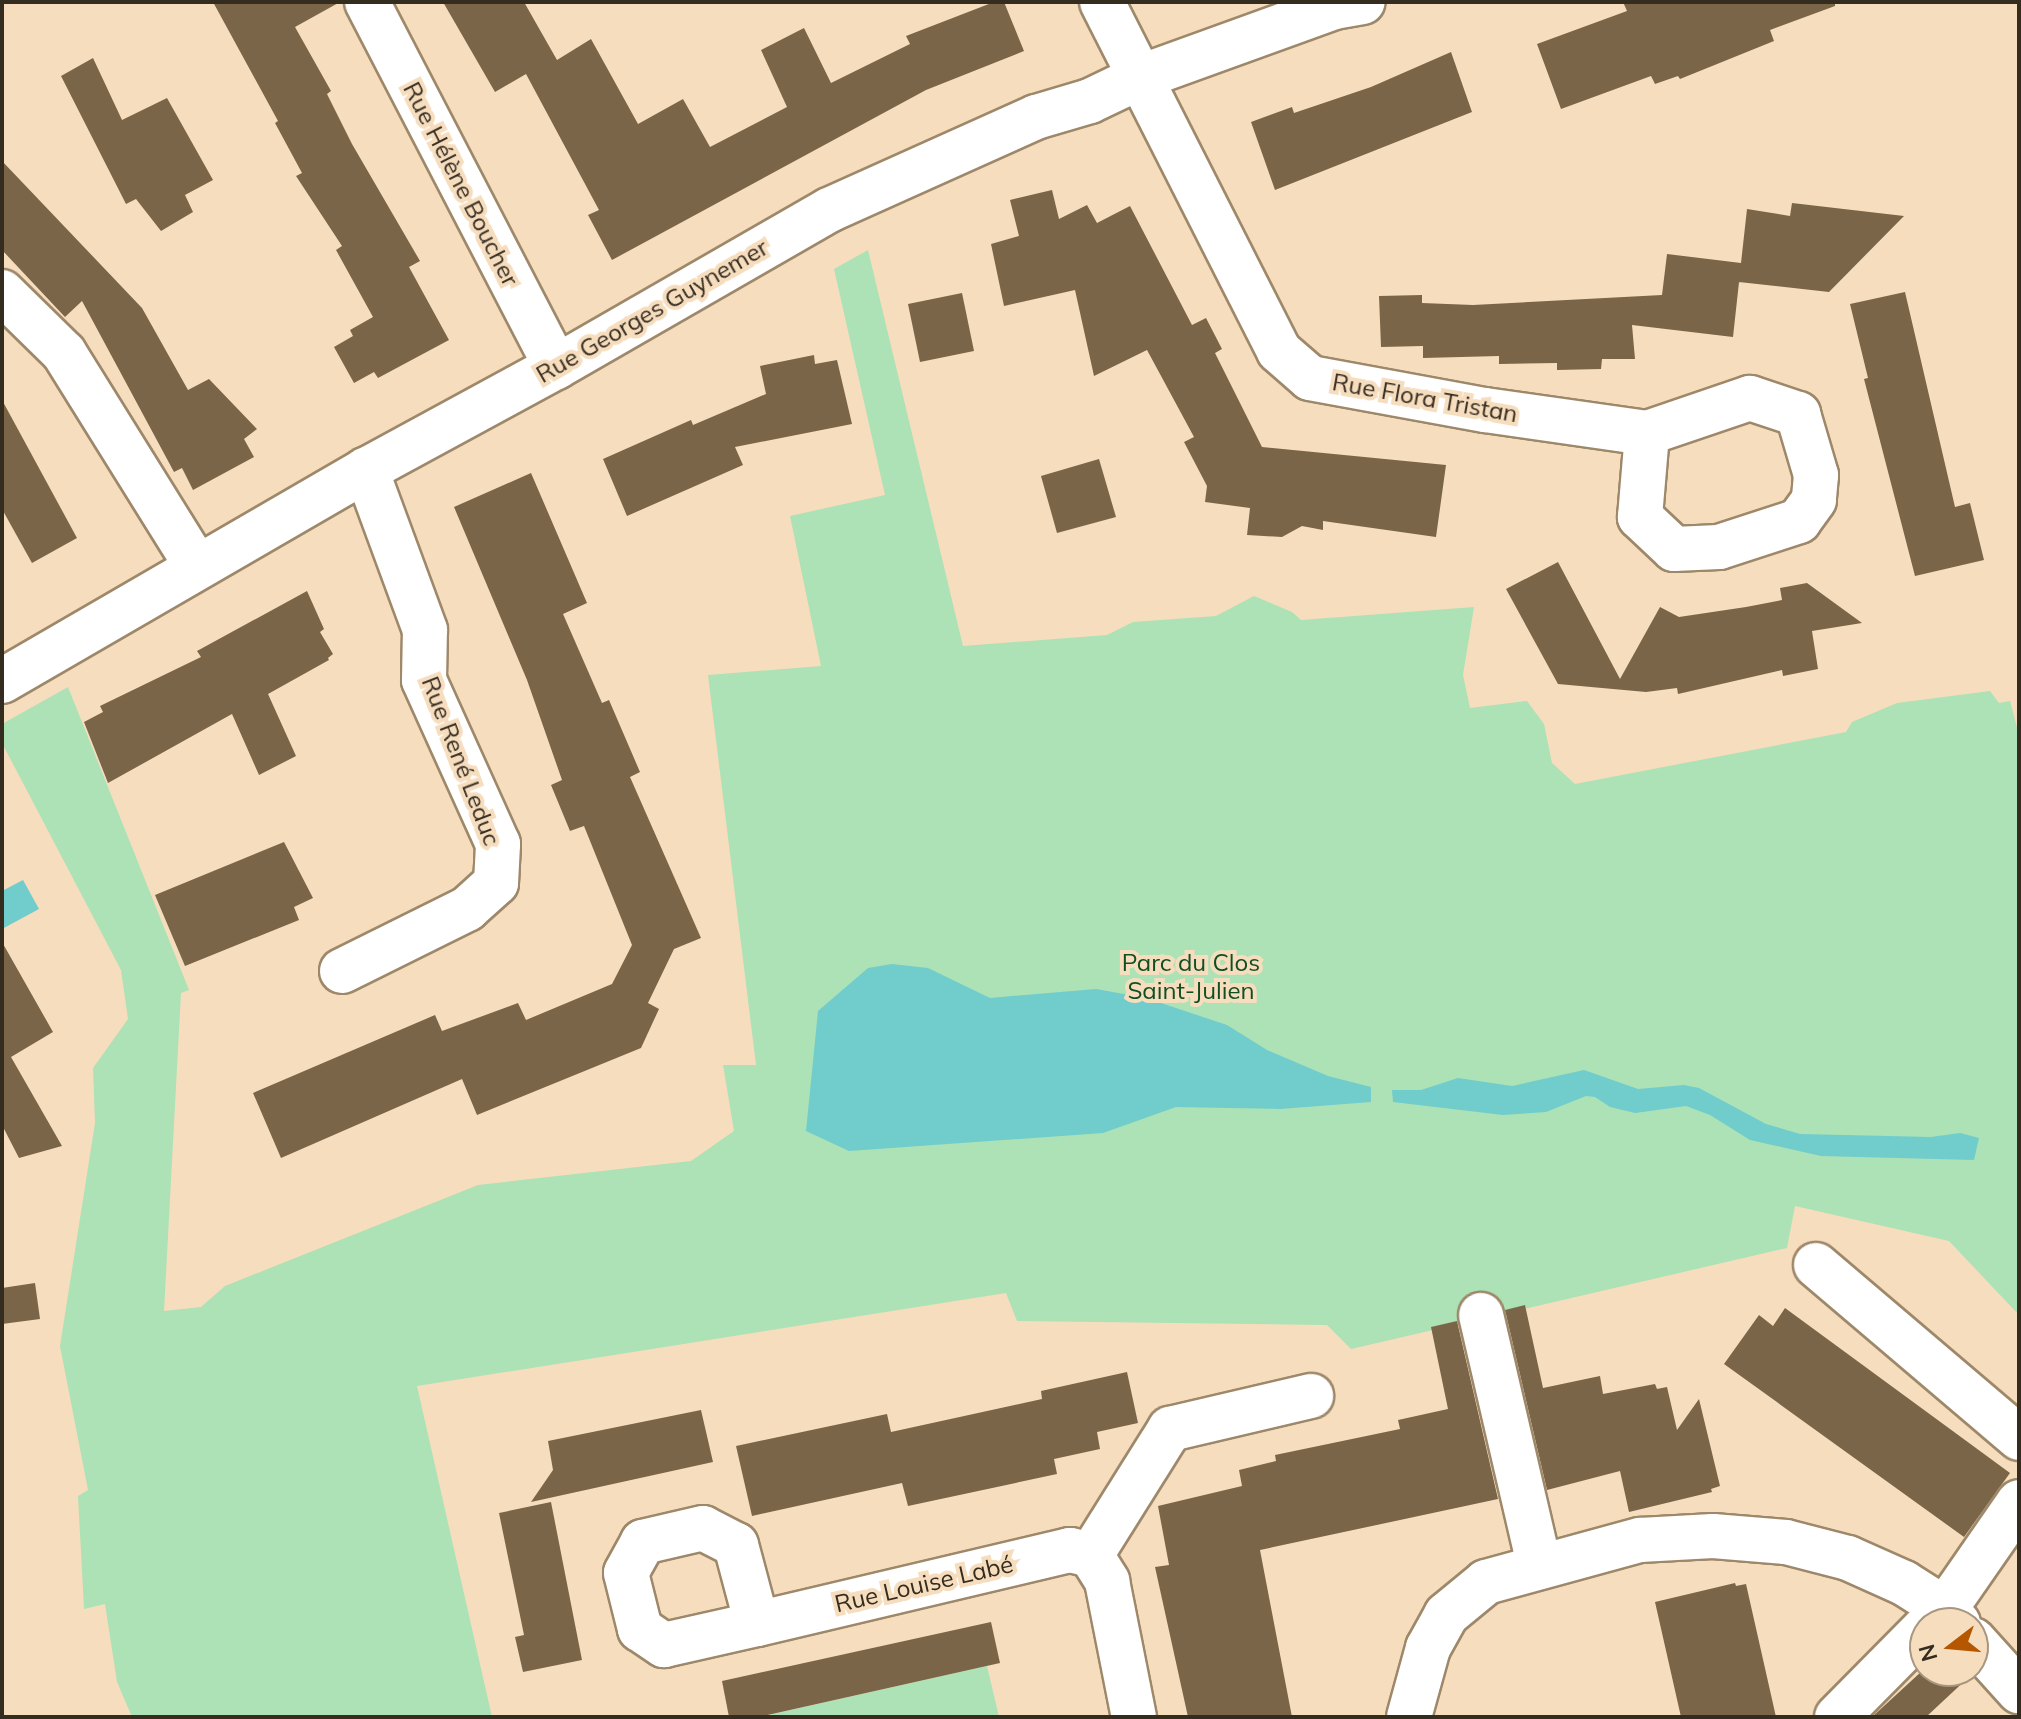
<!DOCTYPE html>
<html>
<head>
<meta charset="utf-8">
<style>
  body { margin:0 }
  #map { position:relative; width:2021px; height:1719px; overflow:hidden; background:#f6ddbe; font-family:Mulish,sans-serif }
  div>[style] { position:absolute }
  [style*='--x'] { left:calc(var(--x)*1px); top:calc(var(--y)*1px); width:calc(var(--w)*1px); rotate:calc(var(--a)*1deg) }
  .green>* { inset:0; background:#ace2b5 }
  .water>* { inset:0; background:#71cccc }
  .building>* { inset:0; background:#7a6548 }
  .roads { filter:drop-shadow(2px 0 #9e886a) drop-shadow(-2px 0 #9e886a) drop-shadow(0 2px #9e886a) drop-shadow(0 -2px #9e886a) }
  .minor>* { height:44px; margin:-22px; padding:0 22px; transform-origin:22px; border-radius:22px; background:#fff }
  span { translate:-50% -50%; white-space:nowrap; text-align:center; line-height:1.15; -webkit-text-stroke:8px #f6ddbe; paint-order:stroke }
  .street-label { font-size:24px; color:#352c20 }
  .park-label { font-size:24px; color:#104f24 }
  .frame { position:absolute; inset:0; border:4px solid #352c20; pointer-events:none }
  .north { position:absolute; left:1909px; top:1607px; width:80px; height:80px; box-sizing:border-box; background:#f6ddbe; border:2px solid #a9967f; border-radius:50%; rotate:254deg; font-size:22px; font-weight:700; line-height:32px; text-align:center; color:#352c20 }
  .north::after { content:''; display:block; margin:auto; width:28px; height:36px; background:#b45700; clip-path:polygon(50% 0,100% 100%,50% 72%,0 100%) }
</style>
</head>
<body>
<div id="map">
  <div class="green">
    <div style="clip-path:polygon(868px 250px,963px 646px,1107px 635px,1133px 622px,1216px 616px,1254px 596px,1292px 612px,1301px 620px,1474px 607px,1463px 675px,1470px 708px,1527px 701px,1544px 724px,1552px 763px,1575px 784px,1846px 732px,1852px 722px,1897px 703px,1990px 691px,1999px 703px,2010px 701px,2019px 735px,2019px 1315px,1949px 1241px,1795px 1206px,1787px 1248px,1351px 1349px,1327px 1325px,1017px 1321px,1006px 1293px,417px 1386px,492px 1717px,132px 1717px,117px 1682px,105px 1604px,84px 1609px,78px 1496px,88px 1490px,60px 1346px,95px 1123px,93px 1068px,128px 1019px,121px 970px,2px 743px,2px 724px,68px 687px,189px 990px,181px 993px,164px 1311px,201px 1307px,225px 1286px,478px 1185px,691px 1161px,734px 1131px,723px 1065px,756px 1065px,708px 675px,821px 666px,790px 516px,885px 495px,834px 269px)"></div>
    <div style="clip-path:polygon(987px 1666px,999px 1717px,760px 1717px)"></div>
  </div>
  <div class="water">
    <div style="clip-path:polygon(23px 880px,39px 909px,2px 929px,2px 891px)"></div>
    <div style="clip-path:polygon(892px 964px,928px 968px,990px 998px,1096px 989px,1146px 998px,1227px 1025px,1267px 1050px,1328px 1076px,1371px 1087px,1371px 1102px,1280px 1109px,1176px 1107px,1103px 1133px,849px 1151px,806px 1131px,818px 1011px,868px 968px)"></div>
    <div style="clip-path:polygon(1584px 1070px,1638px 1089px,1684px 1085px,1699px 1088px,1766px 1124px,1800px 1134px,1931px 1137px,1960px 1133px,1979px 1138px,1974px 1160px,1821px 1156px,1750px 1140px,1710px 1115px,1686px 1106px,1635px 1113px,1610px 1107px,1595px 1097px,1586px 1096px,1546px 1112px,1503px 1115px,1393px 1102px,1392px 1090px,1421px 1090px,1458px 1078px,1512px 1086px)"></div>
  </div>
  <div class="building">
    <div style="clip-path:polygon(213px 2px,340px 2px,295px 27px,331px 91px,327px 94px,352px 144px,420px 261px,409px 267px,449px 340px,378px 378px,374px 372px,354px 383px,334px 347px,353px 336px,350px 330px,373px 317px,336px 250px,342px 246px,296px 176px,302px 173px,275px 123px,278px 121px)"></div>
    <div style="clip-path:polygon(443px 2px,524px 2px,557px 60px,591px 39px,638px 124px,683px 99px,710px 147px,787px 107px,761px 50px,804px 28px,831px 83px,910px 44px,906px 36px,994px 2px,1004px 2px,1024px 51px,926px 90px,612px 260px,588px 215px,599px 210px,526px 74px,495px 92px)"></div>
    <div style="clip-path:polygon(1623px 2px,1835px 2px,1835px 6px,1770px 30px,1774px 41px,1680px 79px,1678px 76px,1655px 84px,1651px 76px,1561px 109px,1537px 44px,1627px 11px)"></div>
    <div style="clip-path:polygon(1451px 52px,1472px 112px,1275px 190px,1251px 122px,1292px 107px,1294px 113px,1371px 87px)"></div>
    <div style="clip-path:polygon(93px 58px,122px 120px,167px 98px,213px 180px,185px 195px,193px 212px,161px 231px,136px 199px,126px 204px,61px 76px)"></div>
    <div style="clip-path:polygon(2px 161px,142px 308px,188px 390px,209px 379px,257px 429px,244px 439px,254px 457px,193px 490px,182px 468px,174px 472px,82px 301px,65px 317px,2px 250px)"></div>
    <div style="clip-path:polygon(1052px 190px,1059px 219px,1087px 205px,1097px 223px,1130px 206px,1192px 325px,1206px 318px,1222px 349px,1215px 353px,1262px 447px,1446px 465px,1436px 537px,1323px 521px,1323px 530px,1302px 526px,1282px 537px,1247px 535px,1250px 508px,1205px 502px,1207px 486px,1184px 442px,1194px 437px,1147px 350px,1094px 376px,1075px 290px,1004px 306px,991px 244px,1019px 236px,1010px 200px)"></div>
    <div style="clip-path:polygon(1792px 203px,1904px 216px,1829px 292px,1739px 282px,1740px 273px,1733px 337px,1632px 325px,1635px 359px,1602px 359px,1601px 369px,1557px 370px,1557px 363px,1499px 364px,1499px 356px,1423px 358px,1423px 346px,1381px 347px,1379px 296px,1422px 295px,1422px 303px,1473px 305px,1662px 295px,1667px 254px,1741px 263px,1747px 209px,1790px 216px)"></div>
    <div style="clip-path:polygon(1905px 292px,1955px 507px,1970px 503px,1984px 560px,1915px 576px,1864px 379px,1868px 378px,1850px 304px)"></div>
    <div style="clip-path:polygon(962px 293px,974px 351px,920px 362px,908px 304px)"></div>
    <div style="clip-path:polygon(814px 355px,815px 364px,837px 360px,852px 424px,735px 447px,743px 465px,627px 516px,603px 459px,691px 420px,693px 425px,766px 394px,760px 366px)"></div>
    <div style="clip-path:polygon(2px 400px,77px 538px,32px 563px,2px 509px)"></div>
    <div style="clip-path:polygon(1099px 459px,1116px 517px,1057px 533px,1041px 476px)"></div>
    <div style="clip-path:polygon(531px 473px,587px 603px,563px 614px,602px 703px,609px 700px,640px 772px,630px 777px,701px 938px,674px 949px,648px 1003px,659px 1009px,641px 1048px,477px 1115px,462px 1079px,281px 1158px,253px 1093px,435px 1015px,442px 1031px,518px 1003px,526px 1020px,612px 984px,632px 945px,584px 826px,570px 831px,551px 785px,562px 780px,527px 680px,454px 507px)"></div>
    <div style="clip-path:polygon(1558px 562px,1620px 679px,1660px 607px,1679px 617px,1746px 607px,1782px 600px,1780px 588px,1807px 583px,1862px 623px,1812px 631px,1818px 669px,1783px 676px,1782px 670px,1678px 694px,1677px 688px,1646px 692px,1558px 684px,1506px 589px)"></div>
    <div style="clip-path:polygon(307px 591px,324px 629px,320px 632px,333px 654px,328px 658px,329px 660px,268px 694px,296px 756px,259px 775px,232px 714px,108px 783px,84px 722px,103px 712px,100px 706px,201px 657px,197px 651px)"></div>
    <div style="clip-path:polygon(284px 842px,313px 898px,294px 907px,299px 920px,185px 966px,155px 895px)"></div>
    <div style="clip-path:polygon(2px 942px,53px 1032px,11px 1057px,62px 1146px,19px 1158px,2px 1125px)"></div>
    <div style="clip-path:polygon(35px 1283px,40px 1319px,2px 1324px,2px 1288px)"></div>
    <div style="clip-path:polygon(1525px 1305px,1543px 1388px,1600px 1376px,1603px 1394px,1655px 1384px,1657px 1389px,1667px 1387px,1677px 1430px,1699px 1399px,1720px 1486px,1711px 1489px,1712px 1492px,1629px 1512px,1620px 1471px,1547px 1490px,1505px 1310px)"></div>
    <div style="clip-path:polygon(1785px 1308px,2010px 1473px,1964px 1537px,1724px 1364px,1759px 1315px,1773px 1326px)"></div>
    <div style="clip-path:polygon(1457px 1321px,1498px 1499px,1260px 1550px,1292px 1717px,1188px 1717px,1155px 1567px,1169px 1565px,1158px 1506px,1242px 1486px,1239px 1470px,1276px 1461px,1275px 1455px,1400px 1429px,1398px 1420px,1448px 1409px,1431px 1327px)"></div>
    <div style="clip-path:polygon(1127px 1372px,1138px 1423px,1097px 1432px,1100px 1449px,1054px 1459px,1057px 1474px,908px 1506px,902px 1483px,752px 1516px,736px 1446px,887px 1414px,891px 1432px,1042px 1399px,1041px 1391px)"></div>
    <div style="clip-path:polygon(701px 1410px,713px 1462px,531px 1502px,553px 1470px,548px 1441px)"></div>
    <div style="clip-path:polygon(551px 1502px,582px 1660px,523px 1672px,515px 1637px,524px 1635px,499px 1513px)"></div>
    <div style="clip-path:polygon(1735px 1583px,1736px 1586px,1746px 1584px,1776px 1717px,1681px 1717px,1655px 1602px)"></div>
    <div style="clip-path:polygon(991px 1622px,1000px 1663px,759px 1717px,729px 1717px,722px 1681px)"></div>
    <div style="clip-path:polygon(1922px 1671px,1967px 1671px,1971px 1675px,1926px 1717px,1872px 1717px)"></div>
  </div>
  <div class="roads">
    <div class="minor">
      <div style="--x:367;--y:2;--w:411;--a:62.6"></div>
      <div style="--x:1102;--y:2;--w:391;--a:63.1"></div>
      <div style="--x:1279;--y:351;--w:41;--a:41.1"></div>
      <div style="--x:1310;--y:378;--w:178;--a:10.4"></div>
      <div style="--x:1485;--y:410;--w:164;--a:8.1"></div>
      <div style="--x:1647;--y:433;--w:109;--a:-18.8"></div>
      <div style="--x:1750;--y:398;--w:51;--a:18.4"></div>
      <div style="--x:1798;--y:414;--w:64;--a:73.6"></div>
      <div style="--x:1816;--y:475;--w:25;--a:95"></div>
      <div style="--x:1814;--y:500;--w:26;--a:126"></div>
      <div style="--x:1799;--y:521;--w:84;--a:162"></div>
      <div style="--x:1719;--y:547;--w:45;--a:177.5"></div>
      <div style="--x:1674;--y:549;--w:47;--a:-136.7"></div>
      <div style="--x:1640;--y:517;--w:84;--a:-85.2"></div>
      <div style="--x:2;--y:292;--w:87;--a:44.5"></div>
      <div style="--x:64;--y:353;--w:252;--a:58.1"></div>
      <div style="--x:2;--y:681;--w:421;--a:-30.1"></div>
      <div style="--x:366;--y:470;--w:216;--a:-28.5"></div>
      <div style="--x:556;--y:367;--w:315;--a:-29.9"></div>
      <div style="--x:829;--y:210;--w:227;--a:-24.2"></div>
      <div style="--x:1036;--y:117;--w:56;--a:-16.5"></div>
      <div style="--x:1090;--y:101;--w:53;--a:-25.6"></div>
      <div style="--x:1138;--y:78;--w:208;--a:-19.9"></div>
      <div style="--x:1334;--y:7;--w:29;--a:-10"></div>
      <div style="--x:342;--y:971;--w:140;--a:-26.4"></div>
      <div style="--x:467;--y:909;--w:39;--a:-42"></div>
      <div style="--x:496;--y:883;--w:39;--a:-87"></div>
      <div style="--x:498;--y:844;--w:180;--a:-114.3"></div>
      <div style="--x:424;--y:680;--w:50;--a:-88.9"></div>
      <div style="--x:425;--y:630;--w:171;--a:-110.2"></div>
      <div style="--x:1816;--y:1265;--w:267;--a:40.4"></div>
      <div style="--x:1481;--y:1315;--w:257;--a:76.9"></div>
      <div style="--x:1091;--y:1555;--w:149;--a:-57.9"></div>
      <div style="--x:1170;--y:1429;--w:145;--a:-13.2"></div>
      <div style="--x:1930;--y:1623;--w:21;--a:-43"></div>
      <div style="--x:1945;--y:1609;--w:130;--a:-55.3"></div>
      <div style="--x:757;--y:1624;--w:82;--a:-104.9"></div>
      <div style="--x:736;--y:1545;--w:37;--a:-153"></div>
      <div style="--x:703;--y:1528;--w:62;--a:166.9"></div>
      <div style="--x:643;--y:1542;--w:35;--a:119"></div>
      <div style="--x:626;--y:1573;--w:58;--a:76"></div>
      <div style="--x:640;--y:1629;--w:29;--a:34"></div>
      <div style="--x:664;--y:1645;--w:95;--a:-12.7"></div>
      <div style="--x:757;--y:1624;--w:322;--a:-13.3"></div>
      <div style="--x:1070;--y:1550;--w:22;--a:13"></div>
      <div style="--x:1091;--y:1555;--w:31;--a:58"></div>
      <div style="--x:1107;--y:1581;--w:139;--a:78.8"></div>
      <div style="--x:1973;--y:1640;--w:69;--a:48"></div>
      <div style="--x:1409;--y:1717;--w:72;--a:-74.6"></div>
      <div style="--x:1428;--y:1648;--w:38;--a:-61"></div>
      <div style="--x:1446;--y:1615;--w:52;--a:-39.5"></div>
      <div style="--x:1486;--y:1582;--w:160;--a:-15.3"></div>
      <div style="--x:1640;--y:1540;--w:73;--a:-3.1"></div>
      <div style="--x:1713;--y:1536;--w:73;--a:4.7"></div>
      <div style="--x:1786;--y:1542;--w:64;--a:14.5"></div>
      <div style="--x:1848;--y:1558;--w:61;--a:24.1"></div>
      <div style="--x:1904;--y:1583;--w:49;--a:32.4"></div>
      <div style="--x:1945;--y:1609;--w:19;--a:47"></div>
      <div style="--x:1837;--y:1717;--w:125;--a:-45.3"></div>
    </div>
  </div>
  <div class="street-label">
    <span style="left:461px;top:184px;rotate:63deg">Rue Hélène Boucher</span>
    <span style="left:652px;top:311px;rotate:-30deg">Rue Georges Guynemer</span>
    <span style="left:1425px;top:398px;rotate:10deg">Rue Flora Tristan</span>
    <span style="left:461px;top:761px;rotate:69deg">Rue René Leduc</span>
    <span style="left:924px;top:1584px;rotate:-13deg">Rue Louise Labé</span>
  </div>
  <div class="park-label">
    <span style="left:1191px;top:977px">Parc du Clos<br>Saint-Julien</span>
  </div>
  <div class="frame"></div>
  <div class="north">N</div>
</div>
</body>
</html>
